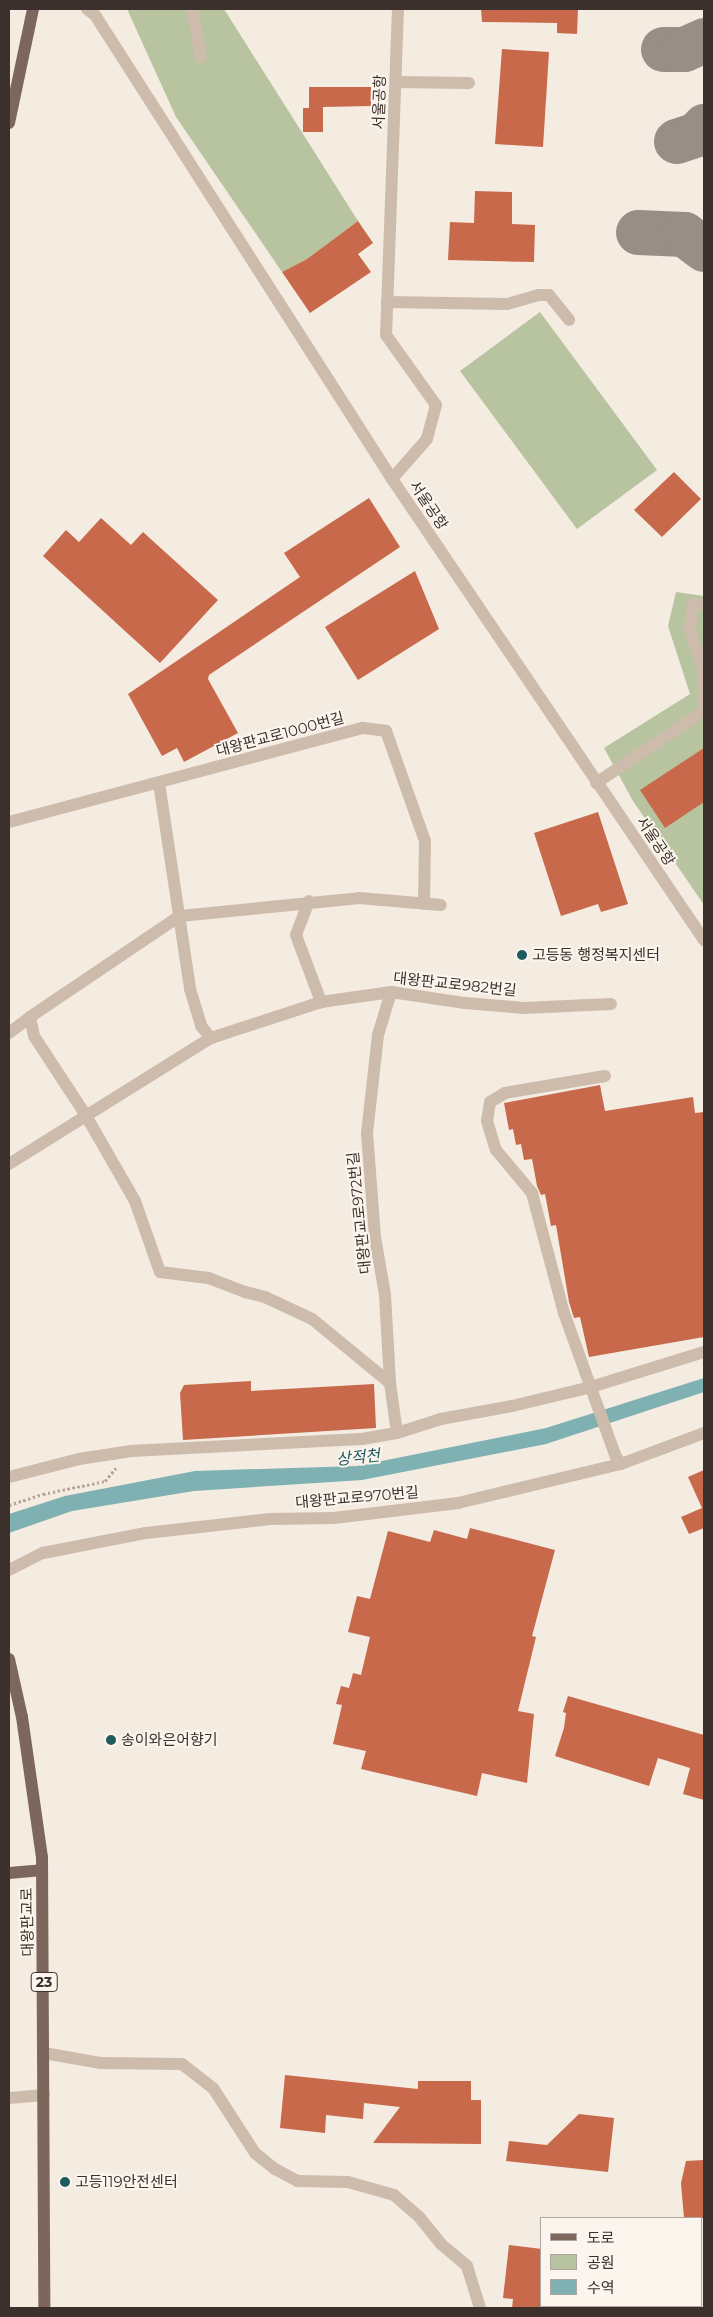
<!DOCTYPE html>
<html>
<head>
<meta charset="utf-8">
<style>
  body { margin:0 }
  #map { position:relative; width:713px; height:2317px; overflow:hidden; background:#f4ebe1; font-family:Montserrat,"Noto Sans KR",sans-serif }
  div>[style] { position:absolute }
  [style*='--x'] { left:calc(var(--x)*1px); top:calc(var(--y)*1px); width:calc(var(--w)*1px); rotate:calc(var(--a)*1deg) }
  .green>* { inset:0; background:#b8c4a0 }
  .water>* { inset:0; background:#7fb0b2 }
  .taxiway>* { height:45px; margin:-22.5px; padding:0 22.5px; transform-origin:22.5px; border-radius:22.5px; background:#988e86 }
  .building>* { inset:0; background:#c8694b }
  .path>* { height:3px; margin-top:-1.5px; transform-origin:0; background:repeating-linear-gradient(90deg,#b9a596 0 2.5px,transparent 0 5px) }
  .minor>* { height:12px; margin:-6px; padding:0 6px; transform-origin:6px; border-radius:6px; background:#cdbbac }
  .major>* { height:12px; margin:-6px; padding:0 6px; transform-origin:6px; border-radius:6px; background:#7d675c }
  .dots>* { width:14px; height:14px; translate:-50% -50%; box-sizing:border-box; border:2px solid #fbf5ee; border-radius:50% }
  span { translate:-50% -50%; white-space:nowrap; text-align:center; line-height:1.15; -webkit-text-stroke:4px #fbf5ee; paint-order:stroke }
  .shield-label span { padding:1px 4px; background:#fbf5ee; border:1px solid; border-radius:4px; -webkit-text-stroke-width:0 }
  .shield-label { font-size:14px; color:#3b302b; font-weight:700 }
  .street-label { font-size:15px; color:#3b302b }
  .poi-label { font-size:15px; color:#3b302b }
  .left { translate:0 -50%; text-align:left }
  .water-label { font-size:16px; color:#1f5a5e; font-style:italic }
  .frame { position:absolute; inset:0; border:10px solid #3b302b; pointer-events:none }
  .legend { position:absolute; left:540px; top:2217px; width:162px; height:90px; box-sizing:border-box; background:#fbf5ee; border:1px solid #aea6a0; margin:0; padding:6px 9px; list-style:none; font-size:15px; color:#3b302b }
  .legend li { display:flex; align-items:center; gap:10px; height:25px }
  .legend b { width:25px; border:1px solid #aea6a0 }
</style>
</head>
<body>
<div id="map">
  <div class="green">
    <div style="clip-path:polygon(127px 9px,224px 9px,358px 221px,307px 259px,282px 272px,176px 117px)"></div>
    <div style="clip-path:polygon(540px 312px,657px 470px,577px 529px,460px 371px)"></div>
    <div style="clip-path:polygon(676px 592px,704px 596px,704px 905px,633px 801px,604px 748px,690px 694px,668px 626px)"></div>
  </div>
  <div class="water">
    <div style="clip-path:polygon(704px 1378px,704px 1392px,546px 1444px,362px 1480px,194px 1491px,72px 1511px,9px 1533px,9px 1514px,65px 1496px,195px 1471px,357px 1466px,546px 1428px)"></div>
  </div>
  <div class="taxiway">
    <div style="--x:663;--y:49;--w:21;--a:0"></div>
    <div style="--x:684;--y:49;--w:22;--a:-24"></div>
    <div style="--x:676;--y:141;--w:22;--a:-18"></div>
    <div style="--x:697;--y:134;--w:11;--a:-49"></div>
    <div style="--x:638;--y:232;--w:46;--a:2.5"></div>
    <div style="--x:684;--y:234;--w:25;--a:37"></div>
  </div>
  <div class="building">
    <div style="clip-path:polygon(481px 9px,578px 9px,577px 34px,557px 33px,557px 23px,482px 22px)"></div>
    <div style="clip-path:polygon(502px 49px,549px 52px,543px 147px,495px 144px)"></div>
    <div style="clip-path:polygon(309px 87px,371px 87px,371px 106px,323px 107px,323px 132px,303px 132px,303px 108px,309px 108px)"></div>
    <div style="clip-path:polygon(475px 191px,512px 192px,512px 224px,535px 225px,534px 262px,448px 260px,450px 222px,474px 223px)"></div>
    <div style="clip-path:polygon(358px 221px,373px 243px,358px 254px,371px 272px,310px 313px,282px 272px,307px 259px)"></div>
    <div style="clip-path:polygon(674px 472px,701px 499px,662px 537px,634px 510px)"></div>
    <div style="clip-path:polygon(369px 498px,400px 547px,209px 675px,208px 679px,238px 733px,184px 762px,177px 748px,162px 756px,128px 694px,300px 577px,284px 553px)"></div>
    <div style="clip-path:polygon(101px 518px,131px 545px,143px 532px,218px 600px,160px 663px,43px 556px,66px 530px,79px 542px)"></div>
    <div style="clip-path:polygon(415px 571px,439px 629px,358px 680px,325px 627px)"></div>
    <div style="clip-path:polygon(704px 748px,704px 802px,665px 828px,640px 790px)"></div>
    <div style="clip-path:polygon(598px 812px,628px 904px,601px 912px,598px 904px,561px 916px,534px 833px)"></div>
    <div style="clip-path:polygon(600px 1085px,605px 1111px,693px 1097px,695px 1113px,704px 1112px,704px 1337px,589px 1357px,580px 1317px,574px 1318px,569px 1302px,556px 1225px,551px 1226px,545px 1194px,541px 1195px,537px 1186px,532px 1159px,524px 1160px,521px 1144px,516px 1145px,513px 1129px,509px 1130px,504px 1103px)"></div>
    <div style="clip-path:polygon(251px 1381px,251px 1391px,374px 1384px,376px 1428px,183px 1440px,180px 1393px,184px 1385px)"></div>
    <div style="clip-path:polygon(704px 1470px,704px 1528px,689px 1534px,681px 1517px,702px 1508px,688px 1477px)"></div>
    <div style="clip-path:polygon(470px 1528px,555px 1550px,532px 1636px,536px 1637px,518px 1711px,534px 1714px,527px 1783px,482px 1773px,477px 1796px,361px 1769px,366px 1751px,333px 1744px,342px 1705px,336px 1704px,341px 1686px,349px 1688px,353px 1673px,361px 1675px,370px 1637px,348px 1632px,357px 1596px,370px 1599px,388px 1531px,430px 1542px,434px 1530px,467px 1539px)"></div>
    <div style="clip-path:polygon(568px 1696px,704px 1735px,704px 1800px,683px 1794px,690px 1768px,658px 1758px,649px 1786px,555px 1756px,564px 1728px,566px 1713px,563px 1712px)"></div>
    <div style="clip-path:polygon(285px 2075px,418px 2089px,418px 2081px,471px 2081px,471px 2100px,481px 2100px,481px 2144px,373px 2143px,400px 2107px,364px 2103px,363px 2119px,326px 2115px,325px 2133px,280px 2128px)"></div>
    <div style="clip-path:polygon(579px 2114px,614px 2118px,608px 2172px,506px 2161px,509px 2141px,547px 2145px)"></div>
    <div style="clip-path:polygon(704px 2160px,704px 2218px,684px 2218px,681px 2183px,686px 2161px)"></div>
    <div style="clip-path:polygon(509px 2245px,542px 2249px,542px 2308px,512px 2308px,513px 2299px,503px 2298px)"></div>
  </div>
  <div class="path">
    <div style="--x:9;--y:1505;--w:36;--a:-18"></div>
    <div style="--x:43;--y:1494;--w:63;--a:-11.8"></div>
    <div style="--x:105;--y:1481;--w:17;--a:-50"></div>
  </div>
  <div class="minor">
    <div style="--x:87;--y:9;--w:10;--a:37"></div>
    <div style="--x:95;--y:15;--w:551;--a:57.38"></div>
    <div style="--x:192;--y:9;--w:49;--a:79.4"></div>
    <div style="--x:398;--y:9;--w:326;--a:92.1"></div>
    <div style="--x:386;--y:335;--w:86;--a:54.5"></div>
    <div style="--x:436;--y:405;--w:35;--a:105"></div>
    <div style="--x:427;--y:439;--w:53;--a:131.2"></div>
    <div style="--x:392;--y:479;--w:557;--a:55.91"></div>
    <div style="--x:396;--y:82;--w:73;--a:0.8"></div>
    <div style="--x:387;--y:302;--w:120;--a:1"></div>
    <div style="--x:507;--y:304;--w:32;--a:-16"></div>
    <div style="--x:538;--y:295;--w:11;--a:0"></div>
    <div style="--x:549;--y:295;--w:32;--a:51"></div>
    <div style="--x:703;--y:711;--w:40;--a:-88.6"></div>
    <div style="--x:704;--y:671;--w:42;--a:-109.3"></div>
    <div style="--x:690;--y:631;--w:27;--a:-84"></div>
    <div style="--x:693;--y:604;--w:11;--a:5"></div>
    <div style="--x:159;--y:783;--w:208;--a:81.4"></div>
    <div style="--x:190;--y:989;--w:39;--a:73"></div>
    <div style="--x:201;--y:1026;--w:16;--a:50"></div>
    <div style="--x:596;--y:783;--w:130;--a:-33.7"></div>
    <div style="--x:9;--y:822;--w:366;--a:-14.9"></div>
    <div style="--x:363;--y:728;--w:23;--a:7"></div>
    <div style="--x:386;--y:731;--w:117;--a:70.5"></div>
    <div style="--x:425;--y:841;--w:63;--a:90.9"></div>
    <div style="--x:309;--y:901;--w:36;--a:111"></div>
    <div style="--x:296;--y:935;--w:72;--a:69.5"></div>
    <div style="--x:391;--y:992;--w:45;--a:106.8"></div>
    <div style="--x:378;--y:1035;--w:99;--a:96.4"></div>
    <div style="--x:367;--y:1133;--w:104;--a:85.6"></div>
    <div style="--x:375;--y:1237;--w:59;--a:80.2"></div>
    <div style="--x:385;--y:1295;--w:88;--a:86.7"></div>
    <div style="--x:390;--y:1383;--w:50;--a:82"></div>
    <div style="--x:9;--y:1033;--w:26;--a:-37"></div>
    <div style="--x:605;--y:1076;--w:101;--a:170.4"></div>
    <div style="--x:505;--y:1093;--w:17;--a:149"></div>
    <div style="--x:490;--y:1102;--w:19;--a:99"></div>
    <div style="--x:487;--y:1121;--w:30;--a:73"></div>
    <div style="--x:496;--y:1150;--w:56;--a:50.1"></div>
    <div style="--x:532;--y:1193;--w:124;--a:75.1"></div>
    <div style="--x:564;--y:1313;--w:151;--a:70.2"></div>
    <div style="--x:615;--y:1455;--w:11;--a:56"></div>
    <div style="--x:9;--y:1164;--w:238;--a:-32"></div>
    <div style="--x:211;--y:1038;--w:116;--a:-18.1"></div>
    <div style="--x:321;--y:1002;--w:71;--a:-8.1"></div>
    <div style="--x:391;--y:992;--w:75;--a:8.5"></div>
    <div style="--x:465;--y:1003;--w:59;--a:4.8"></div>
    <div style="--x:524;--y:1008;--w:87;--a:-2.6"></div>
    <div style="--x:390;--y:1383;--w:101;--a:-140.6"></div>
    <div style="--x:312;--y:1319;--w:52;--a:-154.9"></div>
    <div style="--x:265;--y:1297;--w:21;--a:-166"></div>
    <div style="--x:245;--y:1292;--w:40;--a:-159"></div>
    <div style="--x:208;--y:1278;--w:48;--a:-172.9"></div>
    <div style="--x:160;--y:1272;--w:75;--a:-109.4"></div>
    <div style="--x:135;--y:1201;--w:100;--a:-119.9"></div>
    <div style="--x:85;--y:1114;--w:93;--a:-123.2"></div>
    <div style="--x:34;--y:1036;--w:19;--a:-102"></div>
    <div style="--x:30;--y:1017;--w:181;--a:-34"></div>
    <div style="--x:180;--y:916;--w:180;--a:-5.7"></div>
    <div style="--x:359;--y:898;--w:82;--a:4.9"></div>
    <div style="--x:9;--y:1477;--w:72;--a:-14.4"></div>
    <div style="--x:79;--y:1459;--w:53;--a:-8.7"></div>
    <div style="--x:131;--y:1451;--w:231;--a:-3"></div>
    <div style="--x:362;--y:1439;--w:36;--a:-10"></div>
    <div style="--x:397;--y:1433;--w:46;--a:-17.7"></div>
    <div style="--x:441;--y:1419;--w:72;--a:-10.4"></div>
    <div style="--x:512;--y:1406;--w:81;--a:-13.5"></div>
    <div style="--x:591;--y:1387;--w:118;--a:-17.2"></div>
    <div style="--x:9;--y:1570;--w:38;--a:-27"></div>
    <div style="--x:43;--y:1553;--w:105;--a:-11"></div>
    <div style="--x:146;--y:1533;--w:125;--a:-6.4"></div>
    <div style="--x:270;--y:1519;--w:64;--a:-0.9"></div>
    <div style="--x:334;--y:1518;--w:125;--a:-6.9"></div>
    <div style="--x:458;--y:1503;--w:168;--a:-13.5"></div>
    <div style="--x:621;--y:1464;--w:89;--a:-20.5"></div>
    <div style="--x:44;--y:2053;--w:58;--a:10"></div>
    <div style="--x:101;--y:2063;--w:81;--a:0.7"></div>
    <div style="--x:182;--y:2064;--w:39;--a:38"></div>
    <div style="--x:213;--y:2088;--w:77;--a:57.1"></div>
    <div style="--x:255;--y:2153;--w:26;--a:39"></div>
    <div style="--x:275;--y:2169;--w:26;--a:28"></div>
    <div style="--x:298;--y:2181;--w:50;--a:1.1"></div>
    <div style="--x:348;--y:2182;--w:48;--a:15.8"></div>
    <div style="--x:394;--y:2195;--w:35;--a:41"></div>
    <div style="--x:420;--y:2218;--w:33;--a:51"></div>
    <div style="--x:441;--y:2244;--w:34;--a:40"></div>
    <div style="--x:467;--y:2266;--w:44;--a:72.8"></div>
    <div style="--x:9;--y:2098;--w:35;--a:-5"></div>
  </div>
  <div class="major">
    <div style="--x:9;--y:123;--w:116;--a:-78.1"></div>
    <div style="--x:9;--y:1659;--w:59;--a:77.4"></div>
    <div style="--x:22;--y:1717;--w:141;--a:81.9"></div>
    <div style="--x:42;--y:1857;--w:451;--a:89.7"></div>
    <div style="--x:9;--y:1873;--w:33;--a:-5"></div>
  </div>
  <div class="dots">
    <div style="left:522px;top:955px;background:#1f5a5e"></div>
    <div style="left:111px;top:1740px;background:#1f5a5e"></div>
    <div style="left:65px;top:2182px;background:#1f5a5e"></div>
  </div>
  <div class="shield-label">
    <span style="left:44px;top:1982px">23</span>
  </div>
  <div class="street-label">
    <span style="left:379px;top:102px;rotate:-88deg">서울공항</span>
    <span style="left:429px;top:505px;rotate:56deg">서울공항</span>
    <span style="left:280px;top:734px;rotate:-15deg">대왕판교로1000번길</span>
    <span style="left:656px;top:841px;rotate:56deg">서울공항</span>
    <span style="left:455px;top:984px;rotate:6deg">대왕판교로982번길</span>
    <span style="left:359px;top:1213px;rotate:-96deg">대왕판교로972번길</span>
    <span style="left:357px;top:1497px;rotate:-5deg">대왕판교로970번길</span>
    <span style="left:27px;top:1922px;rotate:-91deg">대왕판교로</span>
  </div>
  <div class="poi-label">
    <span class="left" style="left:532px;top:955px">고등동 행정복지센터</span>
    <span class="left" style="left:121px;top:1740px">송이와은어향기</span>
    <span class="left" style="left:75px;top:2182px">고등119안전센터</span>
  </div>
  <div class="water-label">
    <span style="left:358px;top:1458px;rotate:-6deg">상적천</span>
  </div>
  <div class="frame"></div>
  <ul class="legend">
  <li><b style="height:6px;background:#7d675c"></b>도로</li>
  <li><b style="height:14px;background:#b8c4a0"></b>공원</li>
  <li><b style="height:14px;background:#7fb0b2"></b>수역</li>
  </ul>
</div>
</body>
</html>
